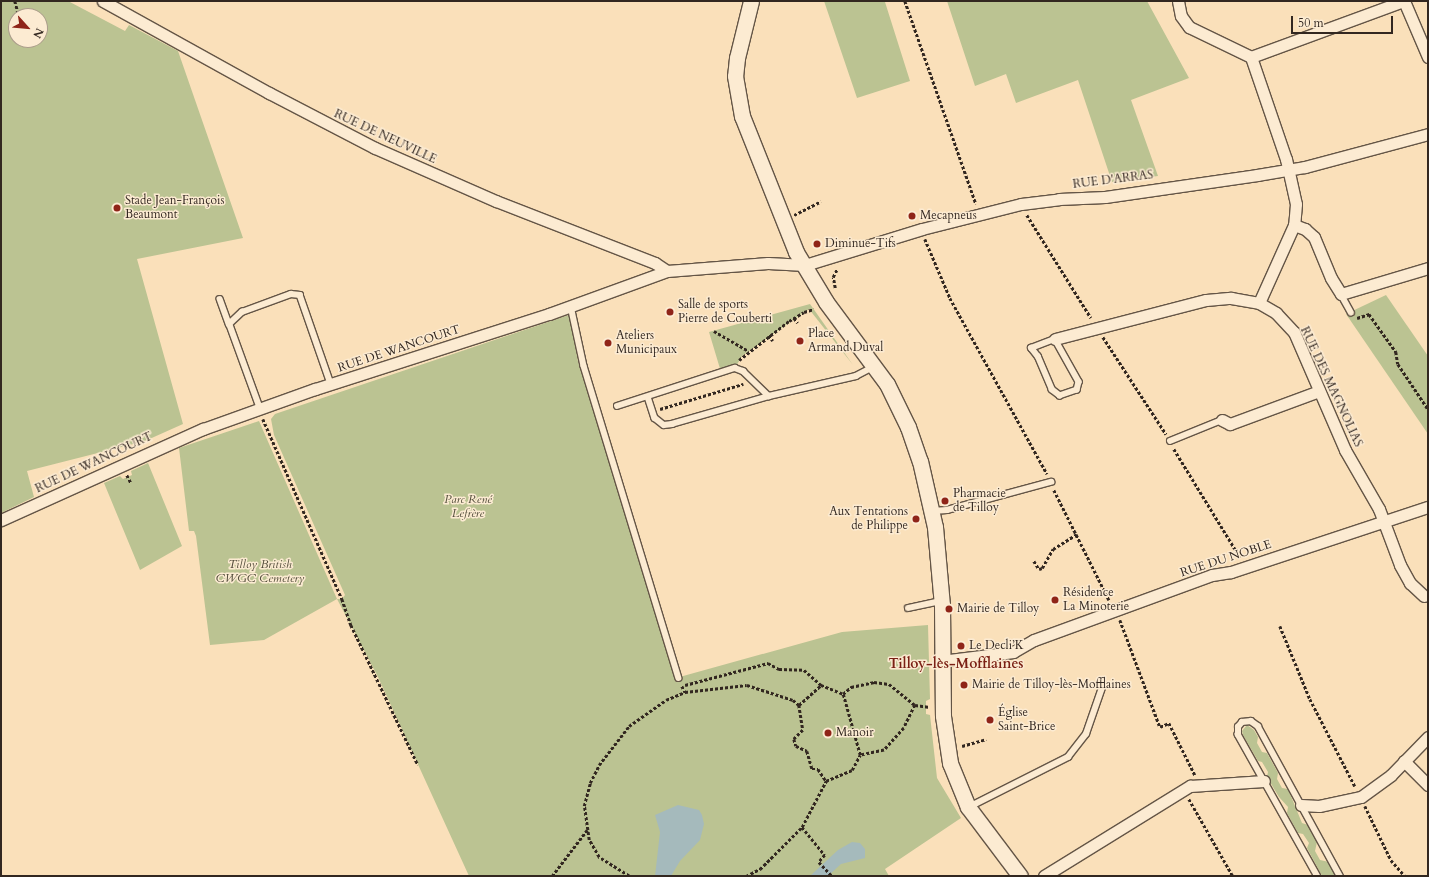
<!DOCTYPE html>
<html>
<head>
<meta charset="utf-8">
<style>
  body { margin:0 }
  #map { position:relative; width:1429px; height:877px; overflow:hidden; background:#fae0ba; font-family:Cardo,serif }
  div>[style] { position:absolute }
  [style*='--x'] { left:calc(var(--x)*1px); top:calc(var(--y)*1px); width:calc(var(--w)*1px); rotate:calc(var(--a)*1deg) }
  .green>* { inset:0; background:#bbc392 }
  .water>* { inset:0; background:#a5babc }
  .path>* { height:2.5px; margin-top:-1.25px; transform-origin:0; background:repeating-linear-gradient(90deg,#322720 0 3px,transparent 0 5px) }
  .roads { filter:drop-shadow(1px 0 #645546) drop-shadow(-1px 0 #645546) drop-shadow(0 1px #645546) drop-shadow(0 -1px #645546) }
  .lane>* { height:5.5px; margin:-2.75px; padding:0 2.75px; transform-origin:2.75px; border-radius:2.75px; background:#fcebd2 }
  .street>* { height:11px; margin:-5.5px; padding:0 5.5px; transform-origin:5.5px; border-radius:5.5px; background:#fcebd2 }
  .secondary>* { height:15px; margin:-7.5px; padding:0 7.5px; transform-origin:7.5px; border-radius:7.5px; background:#fcebd2 }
  .dots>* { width:11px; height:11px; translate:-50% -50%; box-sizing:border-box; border:2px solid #fcebd2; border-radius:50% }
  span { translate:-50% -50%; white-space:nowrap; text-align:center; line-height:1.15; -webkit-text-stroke:3px #fcebd2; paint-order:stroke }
  .street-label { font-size:12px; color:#322720 }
  .poi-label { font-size:12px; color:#322720 }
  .left { translate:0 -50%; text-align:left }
  .right { translate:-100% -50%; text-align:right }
  .park-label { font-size:12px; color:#544e3c; font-style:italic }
  .quarter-label { font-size:14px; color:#7a1f14; font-weight:700 }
  .frame { position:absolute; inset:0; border:2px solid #322720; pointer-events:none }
  .north { position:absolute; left:8px; top:8px; width:40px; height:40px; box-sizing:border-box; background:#fcebd2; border:1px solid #ab9d8b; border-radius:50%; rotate:117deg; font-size:11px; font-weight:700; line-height:16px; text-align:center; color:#322720 }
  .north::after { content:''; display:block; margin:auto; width:14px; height:18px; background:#8f2418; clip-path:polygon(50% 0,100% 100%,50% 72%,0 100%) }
  .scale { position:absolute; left:1291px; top:16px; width:102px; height:18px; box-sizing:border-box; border:2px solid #322720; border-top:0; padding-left:5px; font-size:12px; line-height:14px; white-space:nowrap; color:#322720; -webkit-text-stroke:3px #fcebd2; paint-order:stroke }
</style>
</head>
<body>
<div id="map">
  <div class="green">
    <div style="clip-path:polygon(evenodd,1px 1px,68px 1px,125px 31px,129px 25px,178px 51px,243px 238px,137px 259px,183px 424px,145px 441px,27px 471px,34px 497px,1px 513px,1px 1px,16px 16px,40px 16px,40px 40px,16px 40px,16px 16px)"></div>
    <div style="clip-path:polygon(824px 1px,889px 1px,885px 2px,910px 81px,857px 98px)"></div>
    <div style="clip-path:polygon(947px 1px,1147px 1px,1189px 78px,1131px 100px,1158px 176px,1112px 182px,1078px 80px,1016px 103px,1006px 74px,975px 86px)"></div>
    <div style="clip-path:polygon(1386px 295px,1428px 356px,1428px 434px,1346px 314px)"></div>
    <div style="clip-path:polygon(810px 304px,853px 365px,809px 309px,742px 356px,735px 368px,721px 372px,709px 332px)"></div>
    <div style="clip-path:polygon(569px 315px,578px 361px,676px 678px,842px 632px,928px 625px,930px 699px,926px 701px,926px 714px,930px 715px,937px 778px,961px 818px,885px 869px,889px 876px,469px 876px,378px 677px,337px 599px,264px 640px,210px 645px,196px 536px,194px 531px,189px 531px,179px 448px,259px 421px,337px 599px,342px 599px,345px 595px,274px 435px,271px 419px,275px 414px)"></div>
    <div style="clip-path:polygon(148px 463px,182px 546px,140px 570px,104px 483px,120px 476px,123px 479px,132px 475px,131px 471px)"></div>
    <div style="clip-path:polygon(1247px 725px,1254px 730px,1258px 737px,1257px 743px,1262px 752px,1267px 753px,1278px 773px,1277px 779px,1282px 788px,1288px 789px,1302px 823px,1308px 825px,1317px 842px,1315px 851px,1320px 860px,1329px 862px,1337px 876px,1322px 876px,1307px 848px,1309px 843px,1303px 834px,1298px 833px,1287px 813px,1288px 807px,1279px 797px,1267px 777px,1268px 772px,1262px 762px,1258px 761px,1243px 735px,1242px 731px)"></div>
  </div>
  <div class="water">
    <div style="clip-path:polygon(678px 805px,699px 810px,702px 815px,704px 824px,700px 840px,680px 861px,671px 876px,655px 876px,660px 832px,655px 815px)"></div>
    <div style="clip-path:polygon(852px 842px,860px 843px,865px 849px,865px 858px,841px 864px,828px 876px,810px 876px,838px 850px)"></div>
  </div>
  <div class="path">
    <div style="--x:15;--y:1;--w:16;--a:75"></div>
    <div style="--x:905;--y:1;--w:215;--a:70.7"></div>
    <div style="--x:794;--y:215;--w:30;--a:-27"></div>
    <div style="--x:1027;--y:215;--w:121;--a:58.1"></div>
    <div style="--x:925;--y:239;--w:64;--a:67"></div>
    <div style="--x:950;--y:298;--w:201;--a:61.1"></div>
    <div style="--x:835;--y:288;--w:11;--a:-100"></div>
    <div style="--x:833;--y:277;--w:9;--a:-63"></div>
    <div style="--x:794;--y:318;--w:6;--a:51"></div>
    <div style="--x:1357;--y:318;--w:13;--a:-18"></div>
    <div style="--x:1369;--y:314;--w:47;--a:54.6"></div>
    <div style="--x:1396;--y:352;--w:12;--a:81"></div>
    <div style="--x:1398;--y:364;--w:54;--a:56.3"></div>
    <div style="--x:714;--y:331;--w:39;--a:30"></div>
    <div style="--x:769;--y:335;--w:7;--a:56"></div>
    <div style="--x:1103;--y:337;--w:116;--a:57"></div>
    <div style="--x:739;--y:360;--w:63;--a:-38"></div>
    <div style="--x:789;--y:321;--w:17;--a:-31"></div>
    <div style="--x:804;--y:312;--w:10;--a:-17"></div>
    <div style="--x:660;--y:409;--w:87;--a:-16.8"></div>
    <div style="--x:263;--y:419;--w:197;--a:66.3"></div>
    <div style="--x:342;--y:599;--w:28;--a:71"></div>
    <div style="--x:351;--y:625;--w:155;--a:64.4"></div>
    <div style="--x:1174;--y:449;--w:127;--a:58.6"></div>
    <div style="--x:127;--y:475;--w:9;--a:63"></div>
    <div style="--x:1054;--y:490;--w:123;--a:63.4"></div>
    <div style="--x:1034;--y:561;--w:9;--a:58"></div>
    <div style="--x:1039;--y:569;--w:3;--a:-18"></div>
    <div style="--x:1042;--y:568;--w:22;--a:-60"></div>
    <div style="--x:1053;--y:549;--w:28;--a:-32"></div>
    <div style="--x:1120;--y:620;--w:114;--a:69.5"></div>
    <div style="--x:1160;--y:727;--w:10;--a:-24"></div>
    <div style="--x:1169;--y:723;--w:58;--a:63.4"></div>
    <div style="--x:1280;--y:626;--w:79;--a:67.7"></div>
    <div style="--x:1310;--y:699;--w:98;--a:62.7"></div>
    <div style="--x:685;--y:685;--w:86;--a:-14.8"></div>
    <div style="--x:768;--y:663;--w:13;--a:29"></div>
    <div style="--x:779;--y:669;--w:25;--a:2"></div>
    <div style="--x:804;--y:670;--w:23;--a:41"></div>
    <div style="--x:821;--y:685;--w:24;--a:22"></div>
    <div style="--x:682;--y:686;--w:7;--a:63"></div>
    <div style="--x:685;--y:692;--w:62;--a:-6.4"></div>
    <div style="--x:747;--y:685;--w:48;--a:18.1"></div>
    <div style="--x:793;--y:700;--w:8;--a:40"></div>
    <div style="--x:799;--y:705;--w:25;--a:81"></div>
    <div style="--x:803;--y:730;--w:13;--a:135"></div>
    <div style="--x:794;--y:739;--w:7;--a:74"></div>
    <div style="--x:796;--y:746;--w:12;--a:24"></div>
    <div style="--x:807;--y:751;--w:19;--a:74"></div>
    <div style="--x:812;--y:769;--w:6;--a:0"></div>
    <div style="--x:818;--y:769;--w:14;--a:56"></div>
    <div style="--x:799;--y:705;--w:30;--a:-42"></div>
    <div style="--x:915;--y:705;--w:25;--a:116"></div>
    <div style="--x:904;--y:728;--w:30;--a:132"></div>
    <div style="--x:884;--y:750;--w:25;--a:168"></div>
    <div style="--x:860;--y:755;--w:63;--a:-105.6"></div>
    <div style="--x:843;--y:694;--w:11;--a:-41"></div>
    <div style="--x:851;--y:687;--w:24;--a:-12"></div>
    <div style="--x:874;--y:682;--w:15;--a:8"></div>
    <div style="--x:889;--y:684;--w:33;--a:39"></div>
    <div style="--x:915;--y:705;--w:15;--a:8"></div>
    <div style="--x:962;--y:746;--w:25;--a:-16"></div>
    <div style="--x:1189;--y:799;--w:89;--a:60.3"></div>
    <div style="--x:1365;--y:806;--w:60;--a:64.3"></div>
    <div style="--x:1391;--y:860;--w:21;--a:49"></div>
    <div style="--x:802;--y:827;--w:36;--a:51"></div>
    <div style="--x:825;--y:855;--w:9;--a:131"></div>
    <div style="--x:819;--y:862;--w:19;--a:47"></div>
    <div style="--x:552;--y:876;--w:58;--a:-52.7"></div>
    <div style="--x:629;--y:876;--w:36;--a:-148"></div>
    <div style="--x:599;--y:857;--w:20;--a:-120"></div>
    <div style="--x:589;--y:840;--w:34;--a:-98"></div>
    <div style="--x:584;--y:806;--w:24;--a:-75"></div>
    <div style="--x:590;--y:783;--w:20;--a:-63"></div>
    <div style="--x:599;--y:765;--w:49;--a:-52.4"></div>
    <div style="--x:629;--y:726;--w:45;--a:-35.1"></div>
    <div style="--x:666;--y:700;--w:21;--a:-23"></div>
    <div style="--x:746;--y:876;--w:16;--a:-27"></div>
    <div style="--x:760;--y:869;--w:59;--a:-45"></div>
    <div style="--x:802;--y:827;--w:52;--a:-62.4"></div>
    <div style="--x:826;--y:781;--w:28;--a:-23"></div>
    <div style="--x:852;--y:770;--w:17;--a:-62"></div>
  </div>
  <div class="roads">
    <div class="lane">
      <div style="--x:1341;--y:294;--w:21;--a:61"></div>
      <div style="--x:220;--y:299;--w:27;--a:70"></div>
      <div style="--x:571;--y:306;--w:61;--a:77.8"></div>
      <div style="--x:584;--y:366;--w:326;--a:73.1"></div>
      <div style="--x:1055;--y:339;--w:49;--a:60.8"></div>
      <div style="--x:1079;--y:382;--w:8;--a:104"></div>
      <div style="--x:1077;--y:390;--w:18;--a:161"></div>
      <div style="--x:1060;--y:396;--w:10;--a:-143"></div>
      <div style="--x:1052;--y:390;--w:36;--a:-113"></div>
      <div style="--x:1038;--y:357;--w:11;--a:-128"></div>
      <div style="--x:1031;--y:348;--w:26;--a:-21"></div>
      <div style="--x:648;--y:397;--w:22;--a:72"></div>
      <div style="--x:655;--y:418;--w:11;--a:38"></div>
      <div style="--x:664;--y:425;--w:8;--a:-7"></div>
      <div style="--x:672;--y:424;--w:101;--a:-16.1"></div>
      <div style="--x:769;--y:396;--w:89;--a:-12.9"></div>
      <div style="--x:856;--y:376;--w:19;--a:-28"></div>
      <div style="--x:617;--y:406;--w:124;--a:-17.9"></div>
      <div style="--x:735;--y:368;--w:9;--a:21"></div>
      <div style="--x:743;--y:371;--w:36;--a:44"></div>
      <div style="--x:260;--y:409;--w:90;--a:-110"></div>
      <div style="--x:229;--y:324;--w:18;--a:-43"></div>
      <div style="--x:242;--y:312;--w:52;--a:-20.2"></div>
      <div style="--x:291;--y:294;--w:9;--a:6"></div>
      <div style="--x:300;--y:295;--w:94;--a:70.8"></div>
      <div style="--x:1170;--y:441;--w:56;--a:-22"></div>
      <div style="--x:932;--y:511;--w:15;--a:-4"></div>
      <div style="--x:947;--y:510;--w:108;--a:-15.1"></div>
      <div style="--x:908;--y:608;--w:34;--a:-12"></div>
      <div style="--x:969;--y:807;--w:111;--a:-26.8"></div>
      <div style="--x:1068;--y:757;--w:29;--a:-52"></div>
      <div style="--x:1086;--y:734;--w:52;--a:-70.9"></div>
      <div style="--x:1317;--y:876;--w:162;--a:-119.3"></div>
      <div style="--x:1238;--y:735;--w:8;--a:-90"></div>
      <div style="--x:1238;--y:727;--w:6;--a:-51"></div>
      <div style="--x:1242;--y:722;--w:9;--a:-6"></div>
      <div style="--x:1251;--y:721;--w:9;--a:36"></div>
      <div style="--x:1258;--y:726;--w:171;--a:61.3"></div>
    </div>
    <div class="street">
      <div style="--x:103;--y:1;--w:190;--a:29"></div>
      <div style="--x:269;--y:93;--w:119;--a:27.4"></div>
      <div style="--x:375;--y:148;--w:132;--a:23.7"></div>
      <div style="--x:496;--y:201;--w:171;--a:21.3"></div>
      <div style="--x:655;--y:263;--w:14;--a:34"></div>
      <div style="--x:1178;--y:1;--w:15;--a:79"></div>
      <div style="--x:1181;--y:16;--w:14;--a:54"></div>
      <div style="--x:1189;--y:27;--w:69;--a:25.8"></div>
      <div style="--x:1251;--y:57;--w:108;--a:71.1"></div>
      <div style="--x:1286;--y:159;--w:46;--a:77.5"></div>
      <div style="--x:1296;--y:204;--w:21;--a:95"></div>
      <div style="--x:1294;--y:225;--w:85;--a:114.2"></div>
      <div style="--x:1259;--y:303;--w:20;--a:30"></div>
      <div style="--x:1276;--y:313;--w:26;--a:47"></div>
      <div style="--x:1294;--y:332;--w:129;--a:66.6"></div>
      <div style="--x:1345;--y:450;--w:68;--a:60"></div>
      <div style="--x:1379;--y:509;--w:60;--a:69.4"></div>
      <div style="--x:1400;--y:565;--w:21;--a:61"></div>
      <div style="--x:1410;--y:583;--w:19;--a:43"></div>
      <div style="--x:1404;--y:1;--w:61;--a:66.8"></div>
      <div style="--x:1251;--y:57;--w:162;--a:-20.2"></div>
      <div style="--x:1294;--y:225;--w:12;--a:20"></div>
      <div style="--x:1305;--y:229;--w:12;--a:42"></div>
      <div style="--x:1314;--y:237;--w:44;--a:67.5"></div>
      <div style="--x:1331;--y:278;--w:19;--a:58"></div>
      <div style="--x:1341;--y:294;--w:91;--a:-16.6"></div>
      <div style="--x:1055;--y:339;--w:156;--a:-14.5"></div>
      <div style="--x:1206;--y:300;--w:25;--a:-5"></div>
      <div style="--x:1231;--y:298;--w:28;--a:10"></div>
      <div style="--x:1222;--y:420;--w:9;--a:27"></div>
      <div style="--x:1230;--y:424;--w:95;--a:-20.3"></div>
      <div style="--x:1;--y:520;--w:222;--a:-24.3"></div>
      <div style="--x:203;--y:429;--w:119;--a:-19.7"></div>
      <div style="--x:315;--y:389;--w:246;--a:-17.8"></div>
      <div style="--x:549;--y:314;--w:126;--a:-20"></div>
      <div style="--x:667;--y:271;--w:101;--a:-4.5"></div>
      <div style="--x:768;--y:263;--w:37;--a:3"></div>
      <div style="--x:805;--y:265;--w:122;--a:-17.1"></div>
      <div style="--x:922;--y:229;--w:102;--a:-14.2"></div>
      <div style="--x:1021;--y:204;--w:38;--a:-7"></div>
      <div style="--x:1059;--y:199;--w:46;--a:-2.5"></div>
      <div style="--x:1105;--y:197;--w:154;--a:-8.2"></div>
      <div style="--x:1257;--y:175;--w:49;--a:-9.5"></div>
      <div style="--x:1305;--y:167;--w:127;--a:-15"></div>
      <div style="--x:941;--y:661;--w:73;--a:-7.1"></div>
      <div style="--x:1013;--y:652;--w:24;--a:-30"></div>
      <div style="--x:1034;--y:640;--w:189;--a:-20.1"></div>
      <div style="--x:1212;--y:575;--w:19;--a:-9"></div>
      <div style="--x:1231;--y:572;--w:207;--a:-18.3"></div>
      <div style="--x:1404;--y:761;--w:34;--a:45"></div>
      <div style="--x:1301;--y:805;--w:18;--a:3"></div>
      <div style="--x:1319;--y:806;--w:43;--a:-12.1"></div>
      <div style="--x:1361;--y:797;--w:37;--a:-36"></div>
      <div style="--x:1391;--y:775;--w:53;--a:-45.8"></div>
      <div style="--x:1044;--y:876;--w:172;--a:-31.7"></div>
      <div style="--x:1190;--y:786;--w:74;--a:-3.9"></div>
    </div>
    <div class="secondary">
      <div style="--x:751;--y:1;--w:59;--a:103.8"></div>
      <div style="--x:737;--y:58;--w:18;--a:96"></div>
      <div style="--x:735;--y:76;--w:41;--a:80.1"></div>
      <div style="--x:742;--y:116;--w:146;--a:68.3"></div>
      <div style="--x:796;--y:252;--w:58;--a:59"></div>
      <div style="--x:826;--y:302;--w:102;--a:53.4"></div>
      <div style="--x:887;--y:384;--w:48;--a:64"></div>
      <div style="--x:908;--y:427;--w:36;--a:71"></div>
      <div style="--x:920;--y:461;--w:68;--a:77.2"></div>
      <div style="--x:935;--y:527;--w:78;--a:84.9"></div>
      <div style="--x:942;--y:605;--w:111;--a:89.5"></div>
      <div style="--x:943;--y:716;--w:48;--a:81.5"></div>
      <div style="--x:950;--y:763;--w:48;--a:67.8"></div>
      <div style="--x:968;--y:807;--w:86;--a:53"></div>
    </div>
  </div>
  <div class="dots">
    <div style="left:117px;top:208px;background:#8f2418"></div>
    <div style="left:912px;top:216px;background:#8f2418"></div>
    <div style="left:817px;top:244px;background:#8f2418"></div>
    <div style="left:670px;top:312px;background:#8f2418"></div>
    <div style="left:800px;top:341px;background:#8f2418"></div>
    <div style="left:608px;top:343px;background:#8f2418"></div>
    <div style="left:945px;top:501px;background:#8f2418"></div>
    <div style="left:916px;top:519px;background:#8f2418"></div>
    <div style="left:1055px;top:600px;background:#8f2418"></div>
    <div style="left:949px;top:609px;background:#8f2418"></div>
    <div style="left:961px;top:646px;background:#8f2418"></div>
    <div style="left:964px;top:685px;background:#8f2418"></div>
    <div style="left:990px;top:720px;background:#8f2418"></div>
    <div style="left:828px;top:733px;background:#8f2418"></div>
  </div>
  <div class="street-label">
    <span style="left:385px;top:137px;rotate:25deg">RUE DE NEUVILLE</span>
    <span style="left:1113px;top:180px;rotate:-7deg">RUE D'ARRAS</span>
    <span style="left:399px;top:349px;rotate:-18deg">RUE DE WANCOURT</span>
    <span style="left:1331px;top:387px;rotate:65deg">RUE DES MAGNOLIAS</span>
    <span style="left:94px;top:463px;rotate:-25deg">RUE DE WANCOURT</span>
    <span style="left:1226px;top:559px;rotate:-18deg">RUE DU NOBLE</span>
  </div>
  <div class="poi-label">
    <span class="left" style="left:125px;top:208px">Stade Jean-François<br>Beaumont</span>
    <span class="left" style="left:920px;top:216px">Mecapneus</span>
    <span class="left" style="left:825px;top:244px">Diminue-Tifs</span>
    <span class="left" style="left:678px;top:312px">Salle de sports<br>Pierre de Couberti</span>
    <span class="left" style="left:808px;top:341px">Place<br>Armand Duval</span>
    <span class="left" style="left:616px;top:343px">Ateliers<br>Municipaux</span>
    <span class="left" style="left:953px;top:501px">Pharmacie<br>de Tilloy</span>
    <span class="right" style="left:908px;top:519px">Aux Tentations<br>de Philippe</span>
    <span class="left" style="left:1063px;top:600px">Résidence<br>La Minoterie</span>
    <span class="left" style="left:957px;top:609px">Mairie de Tilloy</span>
    <span class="left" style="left:969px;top:646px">Le Decli’K</span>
    <span class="left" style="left:972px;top:685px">Mairie de Tilloy-lès-Mofflaines</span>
    <span class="left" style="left:998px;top:720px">Église<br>Saint-Brice</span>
    <span class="left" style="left:836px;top:733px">Manoir</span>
  </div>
  <div class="park-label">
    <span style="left:468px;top:507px">Parc René<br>Lefrère</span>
    <span style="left:260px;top:572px">Tilloy British<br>CWGC Cemetery</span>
  </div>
  <div class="quarter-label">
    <span style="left:956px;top:664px">Tilloy-lès-Mofflaines</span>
  </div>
  <div class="frame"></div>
  <div class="north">N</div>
  <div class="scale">50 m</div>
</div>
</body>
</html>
